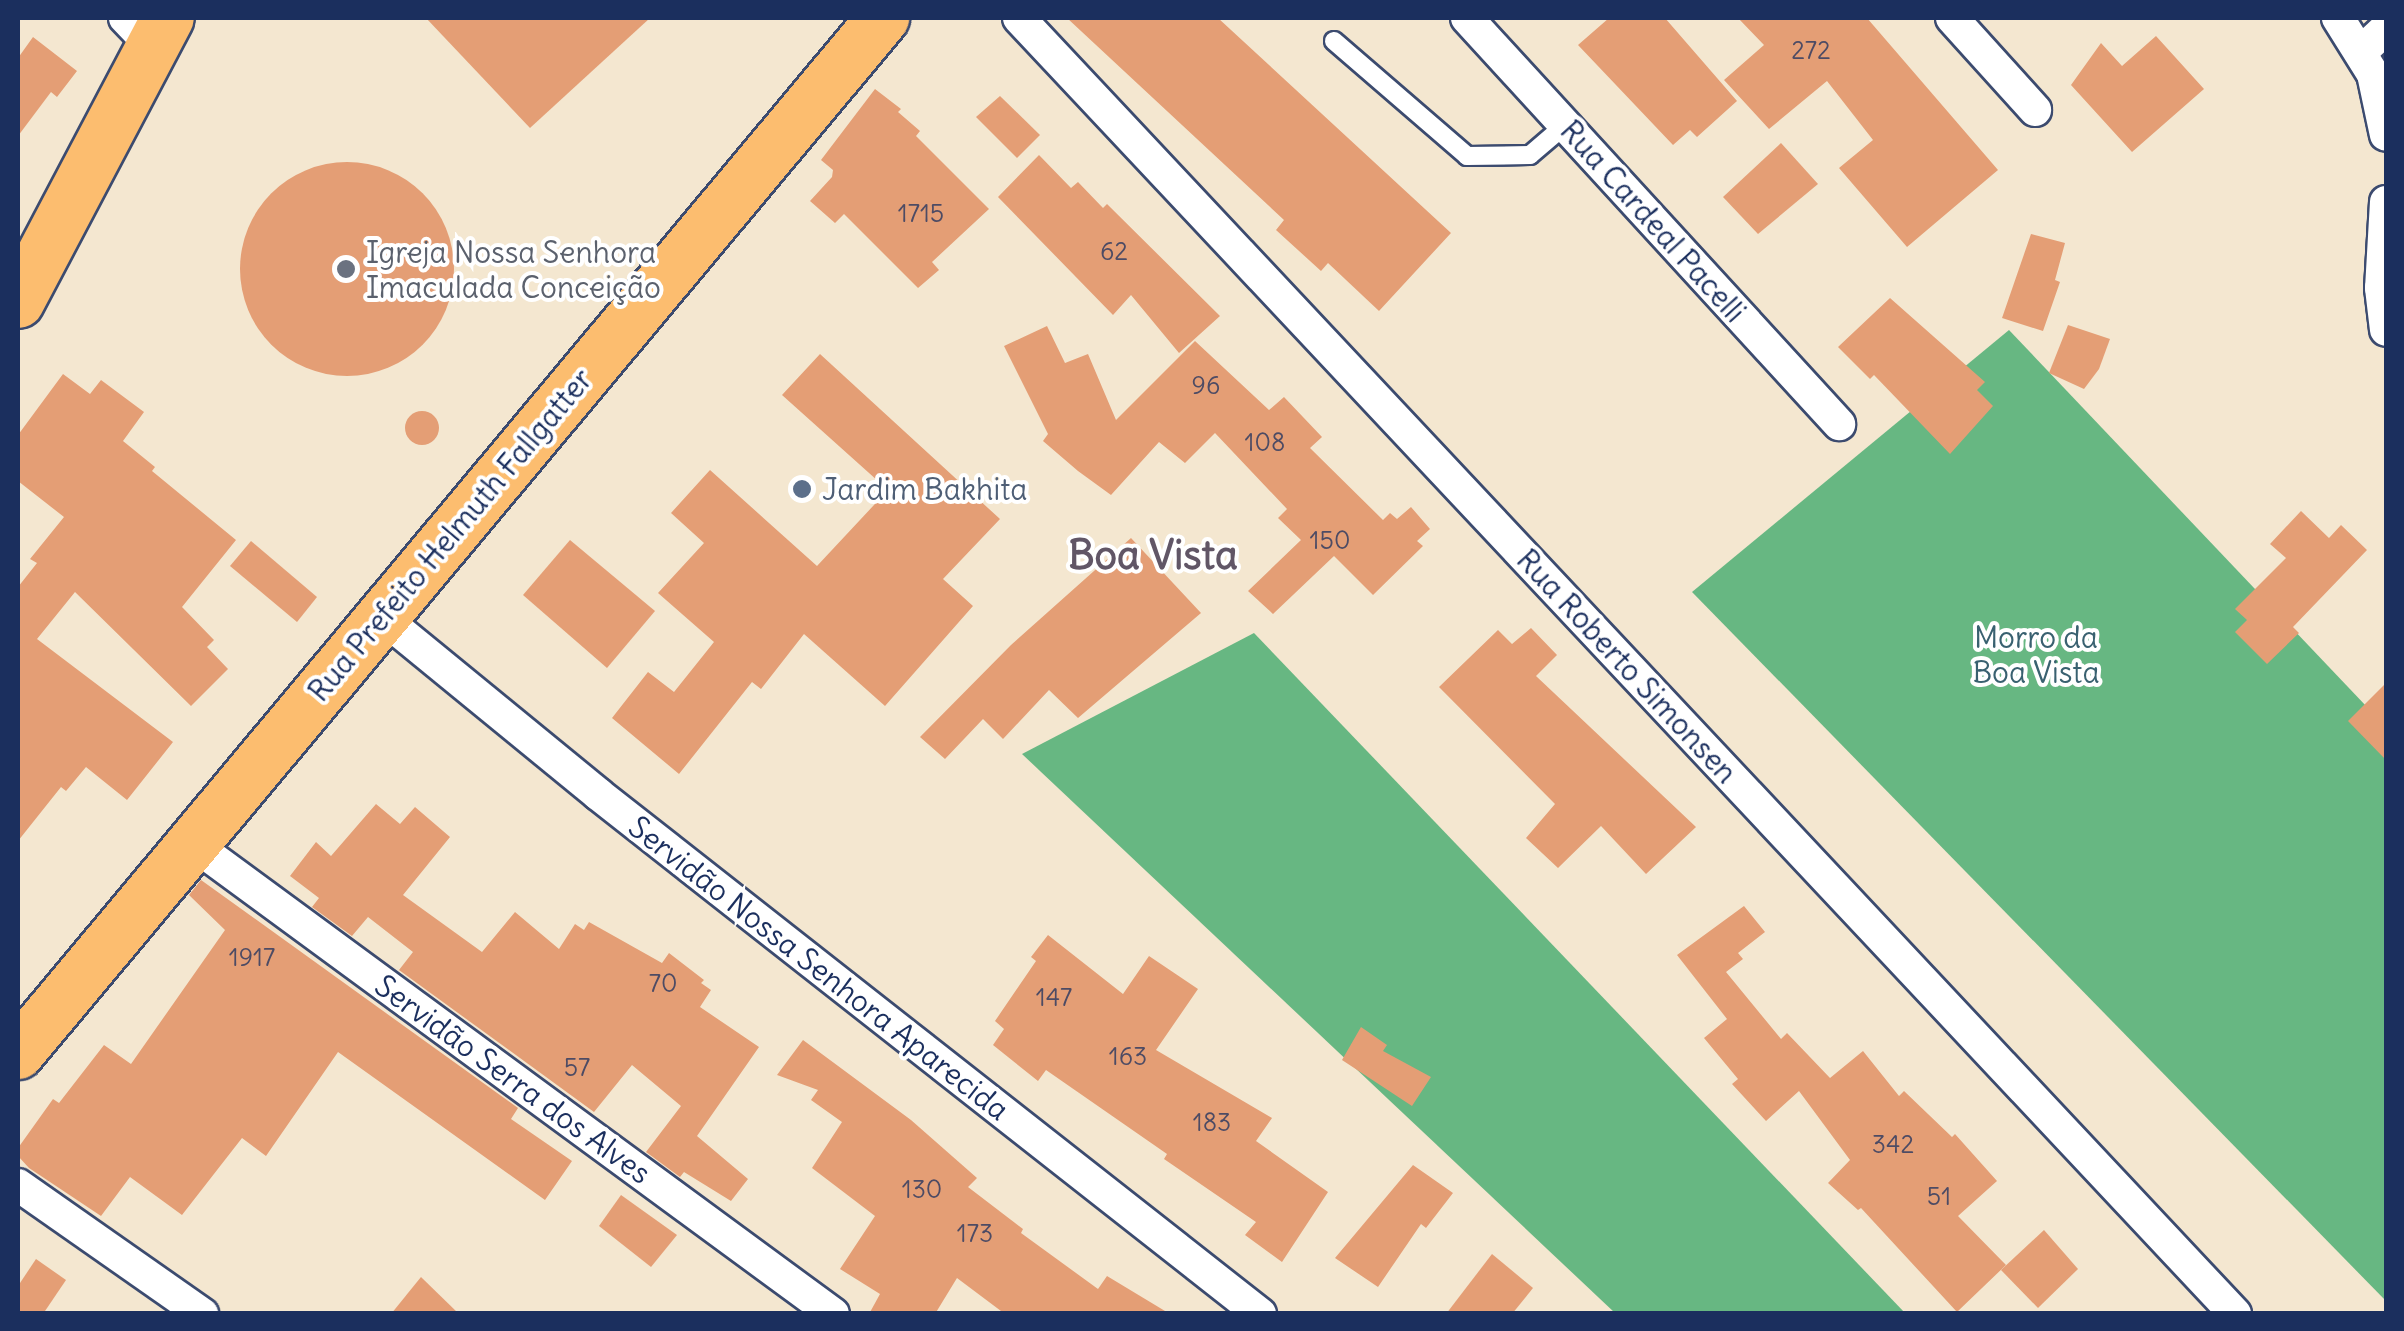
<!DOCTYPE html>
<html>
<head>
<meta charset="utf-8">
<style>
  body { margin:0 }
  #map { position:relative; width:2404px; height:1331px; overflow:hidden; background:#f4e7d0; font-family:Delius,sans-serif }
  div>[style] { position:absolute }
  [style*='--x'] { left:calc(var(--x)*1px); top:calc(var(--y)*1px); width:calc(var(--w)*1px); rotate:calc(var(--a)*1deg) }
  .forest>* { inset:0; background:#67b782 }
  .building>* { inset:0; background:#e49e75 }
  .round { border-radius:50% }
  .roads { filter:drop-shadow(2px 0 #3c4b6f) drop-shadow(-2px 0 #3c4b6f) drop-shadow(0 2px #3c4b6f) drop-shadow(0 -2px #3c4b6f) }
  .service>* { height:18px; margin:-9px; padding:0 9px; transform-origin:9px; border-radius:9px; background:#fff }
  .minor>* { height:32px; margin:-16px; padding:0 16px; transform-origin:16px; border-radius:16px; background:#fff }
  .primary>* { height:52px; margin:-26px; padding:0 26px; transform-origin:26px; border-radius:26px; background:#fcbd6f }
  .dots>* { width:28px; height:28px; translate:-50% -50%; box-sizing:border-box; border:5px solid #fff; border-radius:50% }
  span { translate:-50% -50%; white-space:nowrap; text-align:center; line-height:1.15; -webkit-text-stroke:8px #fff; paint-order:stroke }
  .number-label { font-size:25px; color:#4d4b64 }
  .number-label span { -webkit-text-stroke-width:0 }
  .street-label { font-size:30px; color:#1b2f5e }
  .worship-label { font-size:30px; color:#5b616d }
  .left { translate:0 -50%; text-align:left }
  .service-label { font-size:30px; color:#4e5e75 }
  .park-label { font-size:30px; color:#396170 }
  .district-label { font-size:40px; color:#615666; font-weight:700 }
  .frame { position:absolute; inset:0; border:20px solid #1b2f5e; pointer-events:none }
</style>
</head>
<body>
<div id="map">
  <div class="forest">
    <div style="clip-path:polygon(2009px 330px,2386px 727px,2386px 1301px,1692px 592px)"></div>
    <div style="clip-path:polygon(1254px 633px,1905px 1313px,1615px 1313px,1022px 754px)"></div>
  </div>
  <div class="building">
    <div style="clip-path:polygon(426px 18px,650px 18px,530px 128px)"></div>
    <div style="clip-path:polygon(1067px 18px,1218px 18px,1451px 233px,1379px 311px,1328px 263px,1321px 271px,1276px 230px,1284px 220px)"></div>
    <div style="clip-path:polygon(1609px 18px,1665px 18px,1737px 101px,1697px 137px,1690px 130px,1673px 145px,1578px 45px)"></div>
    <div style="clip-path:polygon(1738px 18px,1867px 18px,1998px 170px,1907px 247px,1839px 168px,1873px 140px,1827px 81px,1769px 129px,1724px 80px,1764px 45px)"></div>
    <div style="clip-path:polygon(2156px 36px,2204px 89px,2132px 152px,2071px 85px,2101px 43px,2122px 66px)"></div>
    <div style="clip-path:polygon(33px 37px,77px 71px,57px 97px,51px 92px,18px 136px,18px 58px)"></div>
    <div style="clip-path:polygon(875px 89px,901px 109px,898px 112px,920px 131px,916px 136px,989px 209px,932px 262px,939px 270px,918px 288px,844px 214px,835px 223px,810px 201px,832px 177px,833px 170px,821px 160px)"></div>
    <div style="clip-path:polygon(1000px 96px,1040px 135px,1017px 158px,976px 117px)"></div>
    <div style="clip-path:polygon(1781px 143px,1818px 184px,1758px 234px,1723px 197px)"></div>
    <div style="clip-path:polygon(1039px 155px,1071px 188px,1078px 182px,1103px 208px,1107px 204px,1220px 316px,1179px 353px,1131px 295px,1113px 315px,998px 197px)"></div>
    <div class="round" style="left:240px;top:162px;width:214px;height:214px"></div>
    <div style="clip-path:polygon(2031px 234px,2065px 243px,2055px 280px,2060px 282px,2043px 331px,2002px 318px)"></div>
    <div style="clip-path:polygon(1890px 298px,1985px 382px,1977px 390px,1993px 406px,1950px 454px,1874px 375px,1870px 379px,1838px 347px)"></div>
    <div style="clip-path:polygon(2068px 325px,2110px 339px,2099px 369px,2084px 389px,2049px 373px)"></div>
    <div style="clip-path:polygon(1047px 326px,1065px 363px,1088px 354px,1116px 420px,1195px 341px,1269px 410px,1284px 397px,1322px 437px,1310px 448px,1383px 520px,1390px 513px,1397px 519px,1411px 507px,1430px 529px,1417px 541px,1423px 546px,1373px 595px,1334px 556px,1273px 614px,1248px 591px,1301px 540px,1278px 518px,1287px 509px,1215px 433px,1185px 463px,1159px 442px,1111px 495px,1078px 471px,1043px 441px,1048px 434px,1004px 346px)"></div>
    <div style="clip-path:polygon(820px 354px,1000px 519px,943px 579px,973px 606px,885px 706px,804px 634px,761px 689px,752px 682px,679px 774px,612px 718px,648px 672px,674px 692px,714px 642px,658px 593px,704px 543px,671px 513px,710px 470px,817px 566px,888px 490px,782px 395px)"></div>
    <div style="clip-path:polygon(63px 374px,90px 394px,101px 380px,144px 412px,123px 441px,155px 467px,152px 471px,236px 540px,182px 607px,214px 640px,207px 647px,228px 669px,191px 706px,75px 592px,37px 639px,173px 742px,127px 800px,86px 767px,66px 791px,61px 787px,18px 841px,18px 587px,37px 563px,30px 559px,64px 517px,18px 481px,18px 435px)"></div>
    <div class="round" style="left:405px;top:411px;width:34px;height:34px"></div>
    <div style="clip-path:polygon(2301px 511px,2329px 538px,2341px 525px,2367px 550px,2293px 627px,2299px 633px,2267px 664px,2235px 632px,2247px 620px,2235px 609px,2286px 558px,2270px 544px)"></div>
    <div style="clip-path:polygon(1131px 538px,1201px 613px,1078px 718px,1049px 690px,1003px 739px,983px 719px,945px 759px,920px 737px,1011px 645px)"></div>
    <div style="clip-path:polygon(570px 540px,655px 611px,607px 668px,523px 595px)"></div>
    <div style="clip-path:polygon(251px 541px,317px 597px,297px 622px,230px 566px)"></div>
    <div style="clip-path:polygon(1531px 628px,1557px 655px,1536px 676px,1696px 827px,1646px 874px,1601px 826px,1558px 868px,1526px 838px,1555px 804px,1439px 687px,1498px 630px,1512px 644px)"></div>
    <div style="clip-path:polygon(2386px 683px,2386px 760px,2348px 721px)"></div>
    <div style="clip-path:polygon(376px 804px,400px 824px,415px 807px,450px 837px,403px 895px,482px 952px,515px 912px,559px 949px,575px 924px,584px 930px,589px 922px,662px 963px,669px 953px,704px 980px,701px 983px,711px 990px,700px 1007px,759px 1047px,697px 1136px,748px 1179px,731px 1201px,684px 1172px,680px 1177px,646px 1152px,681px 1106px,632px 1065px,594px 1112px,399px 970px,413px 952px,368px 917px,352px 936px,312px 907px,319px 898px,290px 876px,316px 842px,331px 856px)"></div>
    <div style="clip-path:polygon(201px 880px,518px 1108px,511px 1119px,572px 1161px,545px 1200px,338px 1052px,266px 1156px,242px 1138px,182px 1215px,130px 1177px,101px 1216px,29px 1168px,18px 1156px,18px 1148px,53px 1099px,59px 1103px,104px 1045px,131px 1064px,225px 930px,189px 895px)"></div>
    <div style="clip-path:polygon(1744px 906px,1765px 932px,1738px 953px,1743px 959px,1726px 972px,1781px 1039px,1787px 1033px,1830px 1078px,1863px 1051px,1899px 1096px,1904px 1091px,1952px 1137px,1955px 1134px,1997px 1181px,1958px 1216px,2006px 1265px,1957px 1312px,1861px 1208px,1858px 1210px,1828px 1183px,1850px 1160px,1799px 1091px,1766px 1121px,1732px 1084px,1738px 1079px,1704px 1038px,1727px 1019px,1677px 955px)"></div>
    <div style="clip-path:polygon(1048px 935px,1123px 994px,1149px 956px,1198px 989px,1156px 1050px,1272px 1118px,1256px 1141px,1328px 1192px,1282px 1262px,1245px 1235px,1256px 1222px,1164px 1159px,1167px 1154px,1046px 1070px,1038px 1081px,993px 1045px,1004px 1029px,995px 1021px,1036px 961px,1031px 957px)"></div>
    <div style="clip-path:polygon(1361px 1027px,1387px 1045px,1383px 1051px,1431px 1077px,1412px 1106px,1342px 1060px)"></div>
    <div style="clip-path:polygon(803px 1040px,911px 1120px,977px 1178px,968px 1187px,1023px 1229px,1021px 1233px,1098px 1289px,1107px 1276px,1170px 1314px,1005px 1314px,957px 1278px,935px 1314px,869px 1314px,880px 1294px,840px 1269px,875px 1216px,812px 1168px,842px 1122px,811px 1100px,818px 1090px,777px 1075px)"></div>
    <div style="clip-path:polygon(1413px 1165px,1453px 1193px,1426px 1228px,1421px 1224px,1378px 1287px,1335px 1258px)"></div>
    <div style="clip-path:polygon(621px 1195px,677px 1235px,651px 1267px,599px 1226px)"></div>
    <div style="clip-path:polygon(2044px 1230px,2078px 1269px,2038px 1308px,2001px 1270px)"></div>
    <div style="clip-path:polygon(1492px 1254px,1533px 1288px,1512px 1314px,1446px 1314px)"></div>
    <div style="clip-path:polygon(36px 1259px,66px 1280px,43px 1314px,18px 1314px,18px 1286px)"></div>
    <div style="clip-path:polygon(421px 1277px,459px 1314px,391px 1314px)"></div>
  </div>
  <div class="roads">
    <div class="service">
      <div style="--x:1334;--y:41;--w:176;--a:40.8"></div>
      <div style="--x:1467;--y:156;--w:63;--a:-0.9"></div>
      <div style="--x:1530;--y:155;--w:46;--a:-40.6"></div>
    </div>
    <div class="minor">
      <div style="--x:125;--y:18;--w:40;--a:46"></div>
      <div style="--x:1019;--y:18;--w:1777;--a:46.82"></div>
      <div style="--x:1467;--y:18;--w:551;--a:47.5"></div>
      <div style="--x:1952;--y:18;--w:124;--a:47.9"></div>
      <div style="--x:2338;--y:18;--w:66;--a:58"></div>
      <div style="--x:2373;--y:74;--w:62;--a:78"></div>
      <div style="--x:2362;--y:51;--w:33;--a:-43"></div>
      <div style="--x:2386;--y:202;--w:86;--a:93.3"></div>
      <div style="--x:2381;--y:288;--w:42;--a:83.2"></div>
      <div style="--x:382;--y:617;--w:279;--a:39.3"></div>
      <div style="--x:598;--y:794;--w:842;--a:38.15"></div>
      <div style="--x:193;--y:844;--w:794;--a:36.29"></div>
      <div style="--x:18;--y:1185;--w:225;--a:35"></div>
    </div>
    <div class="primary">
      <div style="--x:18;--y:302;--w:321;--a:-62.2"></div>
      <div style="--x:18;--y:1053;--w:1349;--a:-50.11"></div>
    </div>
  </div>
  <div class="dots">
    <div style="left:346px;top:269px;background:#6b7280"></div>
    <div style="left:802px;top:489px;background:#5c6f8a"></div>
  </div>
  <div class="number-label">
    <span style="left:1811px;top:50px">272</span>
    <span style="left:921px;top:213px">1715</span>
    <span style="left:1114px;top:251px">62</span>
    <span style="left:1206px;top:385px">96</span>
    <span style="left:1265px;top:442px">108</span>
    <span style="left:1330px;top:540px">150</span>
    <span style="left:252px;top:957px">1917</span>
    <span style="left:663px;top:983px">70</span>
    <span style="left:1054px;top:997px">147</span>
    <span style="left:1128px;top:1056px">163</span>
    <span style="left:577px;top:1067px">57</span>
    <span style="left:1212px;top:1122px">183</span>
    <span style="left:1893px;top:1144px">342</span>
    <span style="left:922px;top:1189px">130</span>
    <span style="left:1939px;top:1196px">51</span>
    <span style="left:975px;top:1233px">173</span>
  </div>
  <div class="street-label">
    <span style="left:1653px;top:221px;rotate:48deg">Rua Cardeal Pacelli</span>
    <span style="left:450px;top:535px;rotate:-50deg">Rua Prefeito Helmuth Fallgatter</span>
    <span style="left:1627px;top:666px;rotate:47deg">Rua Roberto Simonsen</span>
    <span style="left:819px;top:968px;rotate:38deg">Servidão Nossa Senhora Aparecida</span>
    <span style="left:513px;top:1079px;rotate:36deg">Servidão Serra dos Alves</span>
  </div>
  <div class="worship-label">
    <span class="left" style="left:366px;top:269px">Igreja Nossa Senhora<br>Imaculada Conceição</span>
  </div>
  <div class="service-label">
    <span class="left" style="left:822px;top:489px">Jardim Bakhita</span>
  </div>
  <div class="park-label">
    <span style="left:2036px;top:654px">Morro da<br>Boa Vista</span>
  </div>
  <div class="district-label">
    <span style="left:1153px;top:555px">Boa Vista</span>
  </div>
  <div class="frame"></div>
</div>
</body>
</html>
